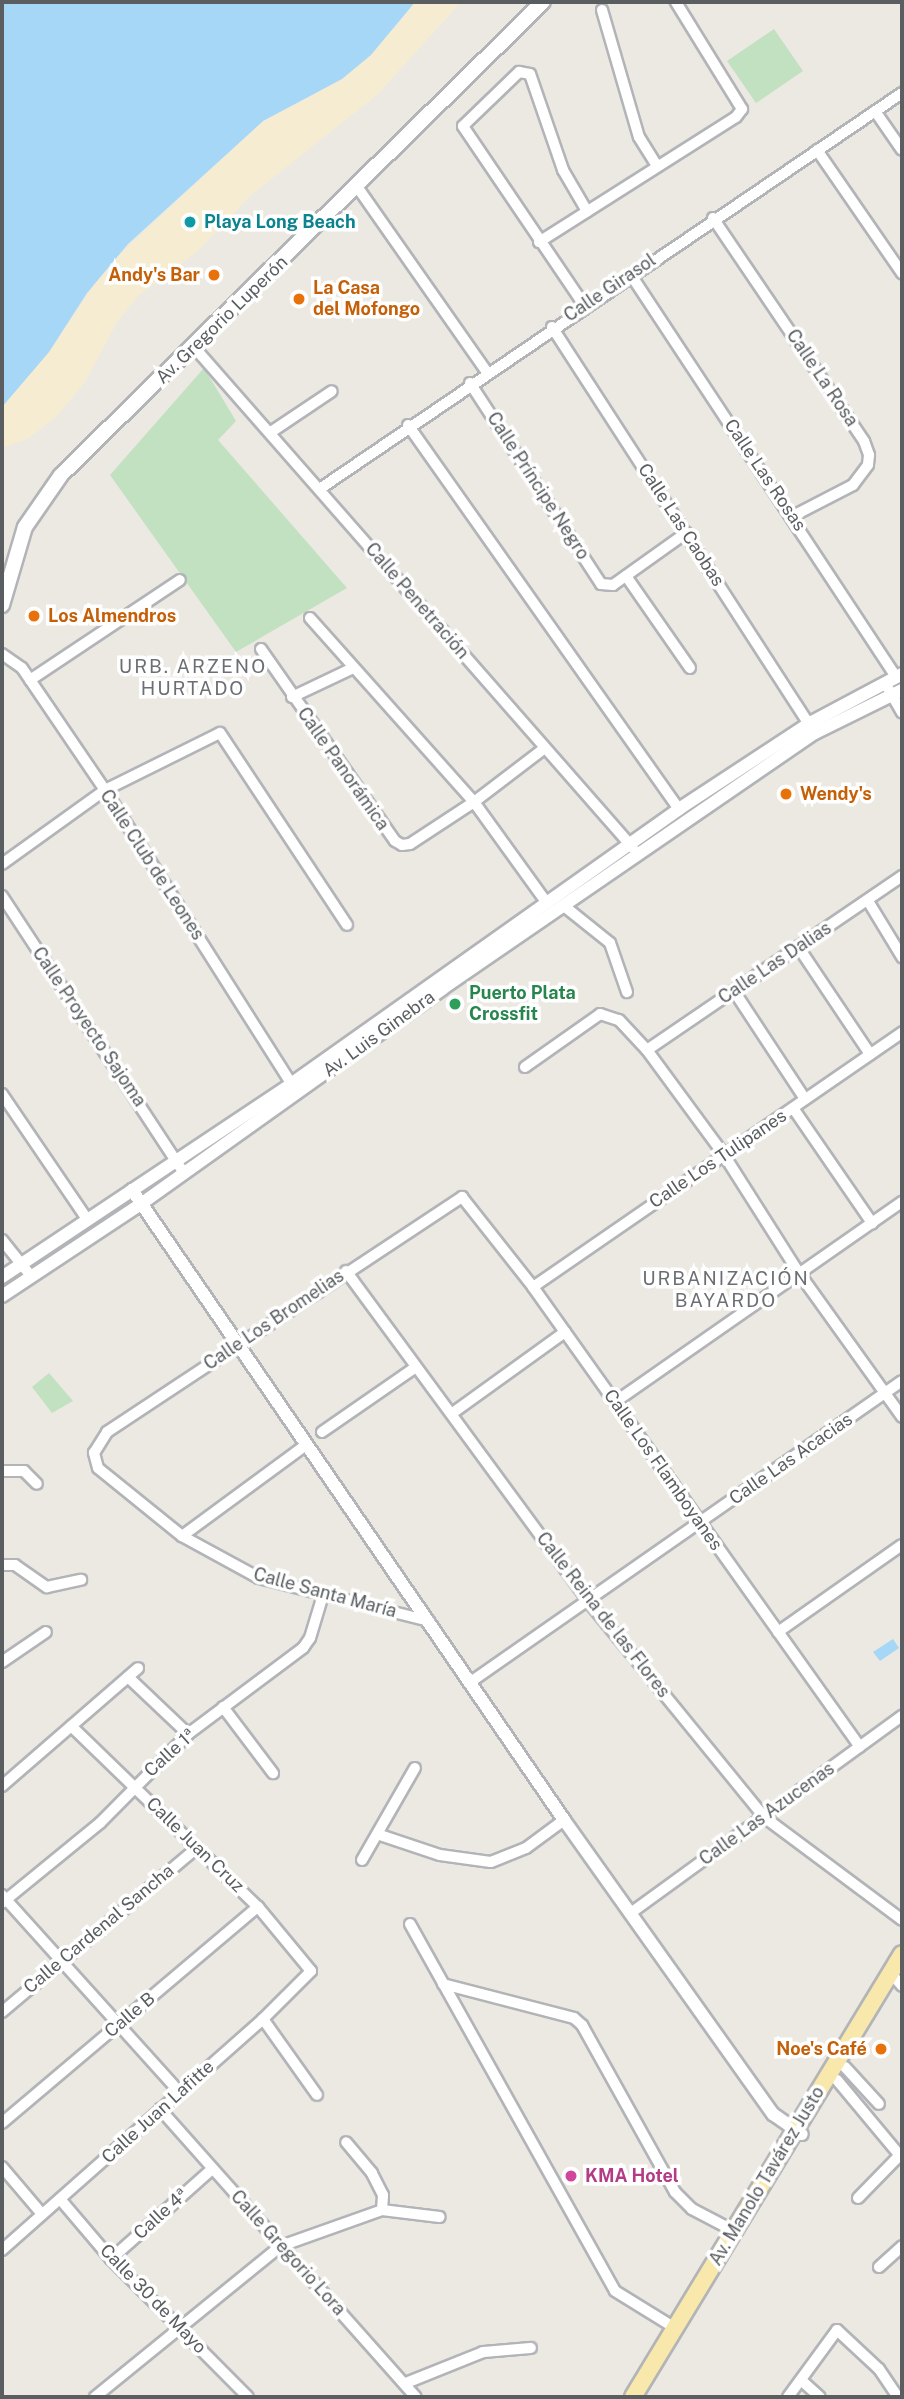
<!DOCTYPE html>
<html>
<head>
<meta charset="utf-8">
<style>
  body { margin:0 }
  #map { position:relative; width:904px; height:2399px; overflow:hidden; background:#ece9e2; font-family:"Public Sans",sans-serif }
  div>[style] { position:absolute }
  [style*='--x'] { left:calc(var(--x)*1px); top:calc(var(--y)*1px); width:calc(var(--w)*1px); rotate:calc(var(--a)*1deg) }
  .green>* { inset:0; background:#c1e1c0 }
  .sand>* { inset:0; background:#f6ecd2 }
  .water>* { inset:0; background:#a6d7f7 }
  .roads { filter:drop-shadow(2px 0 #b2b4b8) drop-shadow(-2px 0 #b2b4b8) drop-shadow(0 2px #b2b4b8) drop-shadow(0 -2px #b2b4b8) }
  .minor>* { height:10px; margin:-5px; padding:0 5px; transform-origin:5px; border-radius:5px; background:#fff }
  .tertiary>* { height:12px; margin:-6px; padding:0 6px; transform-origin:6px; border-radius:6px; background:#fff }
  .secondary>* { height:14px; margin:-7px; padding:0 7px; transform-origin:7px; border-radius:7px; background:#fff }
  .primary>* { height:16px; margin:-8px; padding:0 8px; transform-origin:8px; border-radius:8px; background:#f8e8ab }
  .dots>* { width:19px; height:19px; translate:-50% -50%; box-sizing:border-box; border:4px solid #fff; border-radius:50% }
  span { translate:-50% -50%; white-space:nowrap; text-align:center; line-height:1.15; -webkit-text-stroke:7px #fff; paint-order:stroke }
  .culture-label { font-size:18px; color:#0d838f; font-weight:700 }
  .left { translate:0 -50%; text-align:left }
  .food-label { font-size:18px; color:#c56008; font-weight:700 }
  .right { translate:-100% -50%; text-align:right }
  .street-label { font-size:18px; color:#5a5e61 }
  .leisure-label { font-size:18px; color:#27864d; font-weight:700 }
  .hotel-label { font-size:18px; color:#b23c85; font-weight:700 }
  .neighbourhood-label { font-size:19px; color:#6b6f73; letter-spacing:2px }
  .frame { position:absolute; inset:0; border:4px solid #5a5e61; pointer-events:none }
</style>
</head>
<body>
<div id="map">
  <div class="green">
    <div style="clip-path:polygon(774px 29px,803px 71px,756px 103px,727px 61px)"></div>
    <div style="clip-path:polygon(204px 368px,236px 421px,218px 440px,347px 588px,236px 652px,110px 475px)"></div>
    <div style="clip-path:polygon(49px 1373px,73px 1401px,52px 1413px,32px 1387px)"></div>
  </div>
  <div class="sand">
    <div style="clip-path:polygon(415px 2px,461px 2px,377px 95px,250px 196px,197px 252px,139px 295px,117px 322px,85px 382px,56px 417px,27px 439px,2px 448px,2px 407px,49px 352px,106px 267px,263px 121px,315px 94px,396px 27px)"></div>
  </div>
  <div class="water">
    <div style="clip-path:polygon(2px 2px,415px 2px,371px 55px,342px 79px,263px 121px,128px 244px,87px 293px,49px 352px,2px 407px)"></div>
    <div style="clip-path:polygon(893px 1639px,899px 1648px,880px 1661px,873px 1652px)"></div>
  </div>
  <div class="roads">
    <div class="minor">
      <div style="--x:602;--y:10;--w:132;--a:73.8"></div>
      <div style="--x:639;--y:137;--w:34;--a:58"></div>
      <div style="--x:875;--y:111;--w:47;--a:55.3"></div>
      <div style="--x:817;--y:150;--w:150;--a:55.4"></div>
      <div style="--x:358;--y:188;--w:225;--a:55"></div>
      <div style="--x:713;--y:218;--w:269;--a:55.9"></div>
      <div style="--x:864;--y:441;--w:15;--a:70"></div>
      <div style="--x:869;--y:455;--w:10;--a:96"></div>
      <div style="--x:868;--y:465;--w:25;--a:127"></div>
      <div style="--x:853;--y:485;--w:68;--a:152.7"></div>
      <div style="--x:539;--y:242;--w:233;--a:-32.4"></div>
      <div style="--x:736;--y:117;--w:10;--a:-53"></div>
      <div style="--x:742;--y:109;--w:126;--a:-121.7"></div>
      <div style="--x:631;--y:275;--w:481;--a:56.6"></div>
      <div style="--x:584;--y:305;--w:216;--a:-124.1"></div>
      <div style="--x:463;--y:126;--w:78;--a:-44"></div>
      <div style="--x:519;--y:72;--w:11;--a:10"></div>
      <div style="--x:530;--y:74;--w:102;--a:71"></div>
      <div style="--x:563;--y:170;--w:48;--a:59.7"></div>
      <div style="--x:552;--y:327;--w:480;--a:57.1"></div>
      <div style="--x:194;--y:347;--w:666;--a:48.77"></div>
      <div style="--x:470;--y:383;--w:240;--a:56.9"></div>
      <div style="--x:601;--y:584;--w:12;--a:5"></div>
      <div style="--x:613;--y:585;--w:90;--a:-35.5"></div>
      <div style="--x:408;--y:425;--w:470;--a:54.8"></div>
      <div style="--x:271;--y:432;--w:73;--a:-33.9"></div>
      <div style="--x:321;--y:488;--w:703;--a:-34.21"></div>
      <div style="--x:626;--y:576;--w:112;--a:55.2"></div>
      <div style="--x:310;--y:618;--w:246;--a:48.3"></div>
      <div style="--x:474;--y:802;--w:123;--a:54.2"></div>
      <div style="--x:261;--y:649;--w:234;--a:55.1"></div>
      <div style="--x:395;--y:841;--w:8;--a:30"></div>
      <div style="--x:402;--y:845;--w:8;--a:-7"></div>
      <div style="--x:410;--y:844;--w:77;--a:-33.3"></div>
      <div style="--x:474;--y:802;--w:89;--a:-37.3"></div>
      <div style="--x:2;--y:654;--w:24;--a:35"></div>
      <div style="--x:22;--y:668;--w:148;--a:55.8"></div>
      <div style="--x:105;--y:790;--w:354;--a:57.6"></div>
      <div style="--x:30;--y:680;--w:180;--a:-33.7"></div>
      <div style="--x:885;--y:683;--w:34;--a:60"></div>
      <div style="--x:292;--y:697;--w:65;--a:-25.4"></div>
      <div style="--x:2;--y:864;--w:127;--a:-35.7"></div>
      <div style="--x:105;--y:790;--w:128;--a:-26.4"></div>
      <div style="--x:220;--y:733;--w:230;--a:56.5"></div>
      <div style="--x:2;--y:896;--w:331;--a:56.7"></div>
      <div style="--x:868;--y:901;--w:66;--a:58.7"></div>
      <div style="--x:564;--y:906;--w:59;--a:38.8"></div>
      <div style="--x:610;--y:943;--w:52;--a:70.9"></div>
      <div style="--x:799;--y:948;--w:128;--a:56.2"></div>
      <div style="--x:734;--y:991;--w:129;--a:56.7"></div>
      <div style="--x:647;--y:1050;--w:309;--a:-34.3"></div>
      <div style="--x:525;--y:1067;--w:92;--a:-35.2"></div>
      <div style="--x:600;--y:1014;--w:20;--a:18"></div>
      <div style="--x:619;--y:1020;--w:41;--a:47"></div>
      <div style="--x:647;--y:1050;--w:130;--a:53.7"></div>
      <div style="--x:724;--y:1155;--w:140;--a:57.6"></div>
      <div style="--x:799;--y:1273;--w:177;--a:54.4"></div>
      <div style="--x:2;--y:1094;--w:151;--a:55.8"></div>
      <div style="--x:793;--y:1108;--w:140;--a:55.5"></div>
      <div style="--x:2;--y:1240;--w:46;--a:51.1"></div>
      <div style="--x:346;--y:1271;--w:409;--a:53.7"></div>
      <div style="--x:588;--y:1601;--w:279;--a:50.8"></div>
      <div style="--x:764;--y:1817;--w:172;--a:36.7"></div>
      <div style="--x:533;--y:1287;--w:449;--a:-34.6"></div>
      <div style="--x:615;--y:1402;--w:350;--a:-34.9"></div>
      <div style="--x:454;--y:1412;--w:137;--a:-35.8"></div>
      <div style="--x:322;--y:1432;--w:114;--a:-34.7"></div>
      <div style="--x:2;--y:1471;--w:22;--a:0"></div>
      <div style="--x:24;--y:1471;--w:18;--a:45"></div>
      <div style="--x:182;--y:1536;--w:154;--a:-36.3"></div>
      <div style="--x:2;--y:1565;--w:13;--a:0"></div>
      <div style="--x:15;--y:1565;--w:39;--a:35"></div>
      <div style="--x:47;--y:1587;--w:35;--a:-12"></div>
      <div style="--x:429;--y:1621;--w:175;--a:-165.8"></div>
      <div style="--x:259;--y:1578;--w:88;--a:-151.4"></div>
      <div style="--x:182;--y:1536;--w:108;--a:-141"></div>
      <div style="--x:98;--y:1468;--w:16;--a:-105"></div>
      <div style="--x:94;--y:1453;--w:25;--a:-58"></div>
      <div style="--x:107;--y:1432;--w:426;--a:-33.5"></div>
      <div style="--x:462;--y:1197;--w:115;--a:51.7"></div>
      <div style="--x:533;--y:1287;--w:564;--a:54.59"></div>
      <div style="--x:778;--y:1632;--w:151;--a:-35.1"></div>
      <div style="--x:2;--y:1662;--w:53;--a:-34.3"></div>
      <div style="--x:128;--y:1677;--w:83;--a:43.5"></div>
      <div style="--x:472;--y:1681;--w:524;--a:-34.9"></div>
      <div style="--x:223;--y:1707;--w:83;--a:52.9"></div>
      <div style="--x:2;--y:1786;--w:180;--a:-40.9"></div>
      <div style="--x:380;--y:1835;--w:63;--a:18.4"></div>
      <div style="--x:440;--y:1855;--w:51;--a:7.8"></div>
      <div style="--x:491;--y:1862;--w:38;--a:-22"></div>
      <div style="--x:526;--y:1848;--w:47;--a:-36.4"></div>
      <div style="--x:362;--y:1860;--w:106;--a:-60.1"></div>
      <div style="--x:2;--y:1895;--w:266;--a:48"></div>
      <div style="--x:2;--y:1903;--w:127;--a:-39.2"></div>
      <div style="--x:100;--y:1823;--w:125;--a:-45.3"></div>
      <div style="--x:188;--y:1734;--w:144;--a:-36.8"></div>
      <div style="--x:303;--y:1648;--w:12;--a:-55"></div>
      <div style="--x:310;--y:1638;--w:45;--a:-73.2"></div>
      <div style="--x:632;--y:1912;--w:334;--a:-36"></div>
      <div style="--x:410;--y:1924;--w:420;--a:60.8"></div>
      <div style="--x:615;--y:2291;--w:70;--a:31.7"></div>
      <div style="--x:896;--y:1979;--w:9;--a:49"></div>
      <div style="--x:443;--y:1984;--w:135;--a:14.5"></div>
      <div style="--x:574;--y:2018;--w:11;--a:41"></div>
      <div style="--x:582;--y:2025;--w:191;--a:60.9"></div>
      <div style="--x:675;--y:2192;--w:24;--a:45"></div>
      <div style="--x:692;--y:2209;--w:47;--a:27.6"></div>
      <div style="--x:2;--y:2012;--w:255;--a:-40.1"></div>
      <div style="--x:263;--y:2019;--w:93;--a:54.6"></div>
      <div style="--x:845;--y:2067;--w:50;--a:47.4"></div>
      <div style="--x:837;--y:2080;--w:102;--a:50.2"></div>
      <div style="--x:160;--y:2109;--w:385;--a:48.4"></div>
      <div style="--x:2;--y:2123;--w:335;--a:-40.2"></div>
      <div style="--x:2;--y:2167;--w:62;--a:49.6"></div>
      <div style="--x:858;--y:2198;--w:60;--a:-45.7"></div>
      <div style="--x:60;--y:2199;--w:79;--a:49.6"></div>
      <div style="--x:111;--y:2259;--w:194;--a:45.2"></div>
      <div style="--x:382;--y:2210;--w:58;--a:6.9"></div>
      <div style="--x:2;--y:2250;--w:349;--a:-41.5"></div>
      <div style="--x:263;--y:2019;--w:68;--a:-45"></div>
      <div style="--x:311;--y:1971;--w:83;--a:-129.6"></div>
      <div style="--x:258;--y:1907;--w:260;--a:-135.9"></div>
      <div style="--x:111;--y:2259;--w:135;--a:-41.7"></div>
      <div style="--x:879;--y:2267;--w:31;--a:-42"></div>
      <div style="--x:801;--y:2380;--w:25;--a:42"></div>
      <div style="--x:406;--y:2383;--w:83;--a:-21.9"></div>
      <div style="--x:483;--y:2352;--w:48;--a:-4.8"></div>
      <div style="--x:95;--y:2397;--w:240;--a:-39.1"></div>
      <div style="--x:281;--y:2246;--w:107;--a:-19.6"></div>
      <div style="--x:382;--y:2210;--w:15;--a:-86"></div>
      <div style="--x:383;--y:2195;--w:25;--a:-117"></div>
      <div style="--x:372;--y:2173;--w:40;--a:-130"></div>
      <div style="--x:788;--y:2397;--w:83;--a:-53.8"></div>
      <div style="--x:837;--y:2330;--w:57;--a:42.9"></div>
      <div style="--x:879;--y:2369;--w:34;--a:56"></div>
    </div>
    <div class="tertiary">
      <div style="--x:132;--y:1190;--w:764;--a:55.56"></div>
      <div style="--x:564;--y:1820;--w:361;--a:54.6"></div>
      <div style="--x:773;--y:2114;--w:35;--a:35"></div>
      <div style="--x:2;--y:1277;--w:348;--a:-33.7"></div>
      <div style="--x:291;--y:1084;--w:476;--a:-35.3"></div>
      <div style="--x:679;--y:809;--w:157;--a:-33.3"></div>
      <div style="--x:810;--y:723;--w:104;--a:-28"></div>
      <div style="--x:2;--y:1296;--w:167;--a:-33.5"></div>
      <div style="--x:141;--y:1204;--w:370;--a:-35.5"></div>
      <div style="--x:442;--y:989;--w:452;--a:-34.5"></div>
      <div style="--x:815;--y:733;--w:97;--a:-26.3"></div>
    </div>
    <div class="secondary">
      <div style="--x:2;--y:605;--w:81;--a:-73.6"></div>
      <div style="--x:25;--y:527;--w:63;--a:-55.3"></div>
      <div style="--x:61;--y:475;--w:675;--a:-44.46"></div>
    </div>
    <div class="primary">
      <div style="--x:633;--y:2397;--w:518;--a:-58.73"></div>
    </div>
  </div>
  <div class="dots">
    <div style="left:190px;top:222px;background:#0f9aa8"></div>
    <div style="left:214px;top:275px;background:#e8710a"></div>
    <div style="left:299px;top:299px;background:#e8710a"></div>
    <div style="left:34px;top:616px;background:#e8710a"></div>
    <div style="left:786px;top:794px;background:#e8710a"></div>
    <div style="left:455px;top:1004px;background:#2e9e5b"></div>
    <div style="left:881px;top:2049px;background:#e8710a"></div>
    <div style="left:571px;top:2176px;background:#d1479c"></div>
  </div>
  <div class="culture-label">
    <span class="left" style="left:204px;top:222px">Playa Long Beach</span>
  </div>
  <div class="food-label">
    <span class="right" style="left:200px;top:275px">Andy's Bar</span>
    <span class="left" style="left:313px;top:299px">La Casa<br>del Mofongo</span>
    <span class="left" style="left:48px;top:616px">Los Almendros</span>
    <span class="left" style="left:800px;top:794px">Wendy's</span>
    <span class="right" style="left:867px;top:2049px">Noe's Café</span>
  </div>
  <div class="street-label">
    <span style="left:610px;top:288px;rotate:-34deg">Calle Girasol</span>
    <span style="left:222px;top:320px;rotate:-44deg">Av. Gregorio Luperón</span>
    <span style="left:822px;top:378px;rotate:56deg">Calle La Rosa</span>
    <span style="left:765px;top:475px;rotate:56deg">Calle Las Rosas</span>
    <span style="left:538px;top:486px;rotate:57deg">Calle Príncipe Negro</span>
    <span style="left:681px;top:525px;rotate:57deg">Calle Las Caobas</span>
    <span style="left:417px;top:601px;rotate:49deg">Calle Penetración</span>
    <span style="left:343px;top:769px;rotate:55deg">Calle Panorámica</span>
    <span style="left:152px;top:865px;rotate:57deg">Calle Club de Leones</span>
    <span style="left:775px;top:963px;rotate:-34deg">Calle Las Dalias</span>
    <span style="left:89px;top:1027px;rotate:56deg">Calle Proyecto Sajoma</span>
    <span style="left:379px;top:1034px;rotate:-36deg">Av. Luis Ginebra</span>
    <span style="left:718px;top:1159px;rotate:-34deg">Calle Los Tulipanes</span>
    <span style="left:274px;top:1320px;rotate:-34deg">Calle Los Bromelias</span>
    <span style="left:791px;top:1459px;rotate:-35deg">Calle Las Acacias</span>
    <span style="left:663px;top:1470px;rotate:55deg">Calle Los Flamboyanes</span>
    <span style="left:325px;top:1593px;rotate:15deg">Calle Santa María</span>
    <span style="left:603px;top:1615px;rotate:52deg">Calle Reina de las Flores</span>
    <span style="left:170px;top:1753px;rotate:-42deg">Calle 1ª</span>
    <span style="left:767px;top:1814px;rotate:-36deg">Calle Las Azucenas</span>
    <span style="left:195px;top:1845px;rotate:44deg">Calle Juan Cruz</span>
    <span style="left:99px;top:1929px;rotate:-40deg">Calle Cardenal Sancha</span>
    <span style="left:130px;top:2015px;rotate:-40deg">Calle B</span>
    <span style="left:158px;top:2112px;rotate:-42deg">Calle Juan Lafitte</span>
    <span style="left:767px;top:2176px;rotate:-59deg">Av. Manolo Tavárez Justo</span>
    <span style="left:161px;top:2214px;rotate:-42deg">Calle 4ª</span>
    <span style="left:288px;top:2253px;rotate:48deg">Calle Gregorio Lora</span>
    <span style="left:153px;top:2299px;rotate:46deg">Calle 30 de Mayo</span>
  </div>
  <div class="leisure-label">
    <span class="left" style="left:469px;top:1004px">Puerto Plata<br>Crossfit</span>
  </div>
  <div class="hotel-label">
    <span class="left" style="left:585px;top:2176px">KMA Hotel</span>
  </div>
  <div class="neighbourhood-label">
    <span style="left:193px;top:678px">URB. ARZENO<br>HURTADO</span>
    <span style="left:726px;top:1290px">URBANIZACIÓN<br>BAYARDO</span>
  </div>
  <div class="frame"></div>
</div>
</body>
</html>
